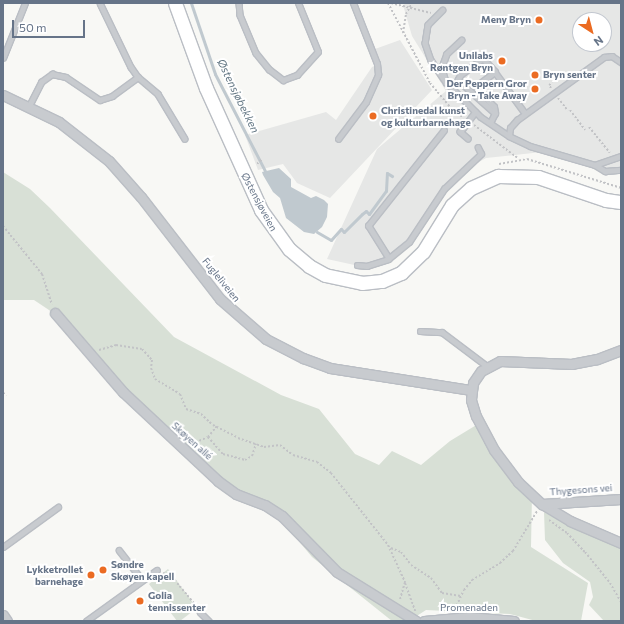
<!DOCTYPE html>
<html>
<head>
<meta charset="utf-8">
<style>
  body { margin:0 }
  #map { position:relative; width:624px; height:624px; overflow:hidden; background:#f8f8f5; font-family:Commissioner,sans-serif }
  div>[style] { position:absolute }
  [style*='--x'] { left:calc(var(--x)*1px); top:calc(var(--y)*1px); width:calc(var(--w)*1px); rotate:calc(var(--a)*1deg) }
  .built>* { inset:0; background:#e6e7e6 }
  .green>* { inset:0; background:#d8e0d6 }
  .water>* { inset:0; background:#c0c9cf }
  .stream>* { height:3px; margin:-1.5px; padding:0 1.5px; transform-origin:1.5px; border-radius:1.5px; background:#c0c9cf }
  .path>* { height:2px; margin-top:-1px; transform-origin:0; background:repeating-linear-gradient(90deg,#c2c3c6 0 2px,transparent 0 4px) }
  .roads { filter:drop-shadow(1px 0 #babec4) drop-shadow(-1px 0 #babec4) drop-shadow(0 1px #babec4) drop-shadow(0 -1px #babec4) }
  .lane>* { height:4.5px; margin:-2.25px; padding:0 2.25px; transform-origin:2.25px; border-radius:2.25px; background:#c8cbcf }
  .street>* { height:9px; margin:-4.5px; padding:0 4.5px; transform-origin:4.5px; border-radius:4.5px; background:#c8cbcf }
  .secondary>* { height:13px; margin:-6.5px; padding:0 6.5px; transform-origin:6.5px; border-radius:6.5px; background:#fff }
  .dots>* { width:11px; height:11px; translate:-50% -50%; box-sizing:border-box; border:2px solid #fff; border-radius:50% }
  span { translate:-50% -50%; white-space:nowrap; text-align:center; line-height:1.15; -webkit-text-stroke:4px #fff; paint-order:stroke }
  .poi-label { font-size:10px; color:#667488; font-weight:700 }
  .right { translate:-100% -50%; text-align:right }
  .left { translate:0 -50%; text-align:left }
  .street-label { font-size:10px; color:#667488 }
  .water-label { font-size:11px; color:#627683; font-style:italic }
  .frame { position:absolute; inset:0; border:4px solid #667488; pointer-events:none }
  .north { position:absolute; left:572px; top:12px; width:40px; height:40px; box-sizing:border-box; background:#fff; border:1px solid #c2c7cf; border-radius:50%; rotate:144deg; font-size:11px; font-weight:700; line-height:16px; text-align:center; color:#667488 }
  .north::after { content:''; display:block; margin:auto; width:14px; height:18px; background:#eb6b22; clip-path:polygon(50% 0,100% 100%,50% 72%,0 100%) }
  .scale { position:absolute; left:12px; top:20px; width:73px; height:18px; box-sizing:border-box; border:2px solid #667488; border-top:0; padding-left:5px; font-size:12px; line-height:14px; white-space:nowrap; color:#667488; -webkit-text-stroke:3px #fff; paint-order:stroke }
</style>
</head>
<body>
<div id="map">
  <div class="built">
    <div style="clip-path:polygon(evenodd,406px 3px,621px 3px,621px 170px,612px 173px,542px 152px,486px 158px,453px 177px,416px 236px,400px 255px,379px 264px,359px 266px,327px 259px,377px 149px,446px 91px,412px 36px,403px 5px,406px 3px,580px 20px,604px 20px,604px 44px,580px 44px,580px 20px)"></div>
    <div style="clip-path:polygon(400px 40px,432px 90px,330px 198px,297px 183px,283px 164px,258px 170px,245px 135px,326px 112px,336px 120px,372px 67px,381px 63px,375px 49px)"></div>
  </div>
  <div class="green">
    <div style="clip-path:polygon(3px 172px,30px 189px,50px 208px,174px 337px,281px 395px,319px 409px,355px 454px,379px 465px,392px 451px,421px 465px,450px 441px,478px 424px,532px 495px,531px 547px,588px 583px,581px 621px,536px 621px,510px 614px,426px 610px,409px 621px,392px 621px,312px 557px,273px 510px,235px 494px,147px 416px,55px 314px,34px 300px,3px 300px)"></div>
    <div style="clip-path:polygon(544px 512px,577px 530px,621px 548px,621px 621px,604px 621px,589px 605px,593px 597px,590px 582px,563px 563px,545px 540px)"></div>
    <div style="clip-path:polygon(168px 569px,197px 608px,180px 621px,177px 621px,149px 584px)"></div>
  </div>
  <div class="water">
    <div style="clip-path:polygon(279px 168px,291px 179px,291px 187px,311px 198px,316px 196px,324px 200px,328px 204px,327px 217px,322px 227px,314px 234px,304px 232px,286px 218px,280px 198px,273px 192px,263px 175px,262px 172px)"></div>
  </div>
  <div class="stream">
    <div style="--x:191;--y:3;--w:75;--a:71.3"></div>
    <div style="--x:215;--y:74;--w:109;--a:62.7"></div>
    <div style="--x:317;--y:232;--w:16;--a:30"></div>
    <div style="--x:331;--y:240;--w:15;--a:-48"></div>
    <div style="--x:341;--y:229;--w:4;--a:45"></div>
    <div style="--x:344;--y:232;--w:25;--a:-45"></div>
    <div style="--x:362;--y:214;--w:5;--a:-37"></div>
    <div style="--x:366;--y:211;--w:4;--a:45"></div>
    <div style="--x:369;--y:214;--w:29;--a:-54"></div>
    <div style="--x:386;--y:191;--w:18;--a:-87"></div>
    <div style="--x:387;--y:173;--w:6;--a:31"></div>
  </div>
  <div class="path">
    <div style="--x:388;--y:3;--w:90;--a:62.3"></div>
    <div style="--x:430;--y:83;--w:33;--a:50"></div>
    <div style="--x:451;--y:108;--w:16;--a:38"></div>
    <div style="--x:391;--y:3;--w:41;--a:14"></div>
    <div style="--x:403;--y:33;--w:19;--a:-81"></div>
    <div style="--x:406;--y:14;--w:13;--a:-61"></div>
    <div style="--x:551;--y:88;--w:4;--a:-124"></div>
    <div style="--x:549;--y:85;--w:4;--a:-34"></div>
    <div style="--x:558;--y:98;--w:16;--a:52"></div>
    <div style="--x:570;--y:110;--w:25;--a:53"></div>
    <div style="--x:474;--y:125;--w:56;--a:37.1"></div>
    <div style="--x:589;--y:127;--w:33;--a:51"></div>
    <div style="--x:257;--y:164;--w:7;--a:-45"></div>
    <div style="--x:499;--y:164;--w:28;--a:-10"></div>
    <div style="--x:527;--y:159;--w:98;--a:17.1"></div>
    <div style="--x:3;--y:226;--w:62;--a:50.9"></div>
    <div style="--x:42;--y:274;--w:32;--a:72"></div>
    <div style="--x:99;--y:350;--w:18;--a:-16"></div>
    <div style="--x:116;--y:345;--w:26;--a:9"></div>
    <div style="--x:142;--y:349;--w:15;--a:48"></div>
    <div style="--x:152;--y:360;--w:8;--a:97"></div>
    <div style="--x:151;--y:368;--w:12;--a:70"></div>
    <div style="--x:155;--y:379;--w:29;--a:31"></div>
    <div style="--x:180;--y:394;--w:16;--a:68"></div>
    <div style="--x:186;--y:409;--w:16;--a:18"></div>
    <div style="--x:201;--y:414;--w:16;--a:43"></div>
    <div style="--x:213;--y:425;--w:28;--a:27"></div>
    <div style="--x:238;--y:438;--w:28;--a:19"></div>
    <div style="--x:264;--y:447;--w:16;--a:-7"></div>
    <div style="--x:280;--y:445;--w:16;--a:38"></div>
    <div style="--x:293;--y:455;--w:25;--a:16"></div>
    <div style="--x:317;--y:462;--w:18;--a:38"></div>
    <div style="--x:331;--y:473;--w:92;--a:51.6"></div>
    <div style="--x:388;--y:545;--w:41;--a:65.3"></div>
    <div style="--x:405;--y:582;--w:19;--a:106"></div>
    <div style="--x:3;--y:393;--w:4;--a:27"></div>
    <div style="--x:208;--y:437;--w:14;--a:-51"></div>
    <div style="--x:192;--y:444;--w:17;--a:-24"></div>
    <div style="--x:208;--y:437;--w:23;--a:49"></div>
    <div style="--x:223;--y:454;--w:23;--a:15"></div>
    <div style="--x:245;--y:460;--w:8;--a:-30"></div>
    <div style="--x:252;--y:456;--w:13;--a:-72"></div>
    <div style="--x:549;--y:520;--w:22;--a:36"></div>
    <div style="--x:567;--y:533;--w:26;--a:47"></div>
    <div style="--x:585;--y:552;--w:40;--a:51"></div>
    <div style="--x:610;--y:583;--w:22;--a:60"></div>
    <div style="--x:391;--y:548;--w:11;--a:22"></div>
    <div style="--x:401;--y:552;--w:16;--a:52"></div>
    <div style="--x:411;--y:565;--w:24;--a:33"></div>
    <div style="--x:431;--y:578;--w:19;--a:54"></div>
    <div style="--x:442;--y:593;--w:19;--a:9"></div>
    <div style="--x:163;--y:573;--w:10;--a:24"></div>
    <div style="--x:172;--y:577;--w:38;--a:50"></div>
    <div style="--x:405;--y:583;--w:30;--a:70"></div>
    <div style="--x:455;--y:609;--w:21;--a:-65"></div>
    <div style="--x:464;--y:590;--w:13;--a:-51"></div>
    <div style="--x:472;--y:580;--w:33;--a:-31"></div>
    <div style="--x:500;--y:563;--w:18;--a:-43"></div>
    <div style="--x:513;--y:551;--w:47;--a:-59"></div>
  </div>
  <div class="roads">
    <div class="lane">
      <div style="--x:100;--y:3;--w:71;--a:64.2"></div>
      <div style="--x:131;--y:67;--w:12;--a:55"></div>
      <div style="--x:138;--y:77;--w:26;--a:40"></div>
      <div style="--x:158;--y:94;--w:52;--a:59"></div>
      <div style="--x:239;--y:3;--w:12;--a:85"></div>
      <div style="--x:240;--y:15;--w:41;--a:67.2"></div>
      <div style="--x:256;--y:53;--w:21;--a:51"></div>
      <div style="--x:269;--y:69;--w:18;--a:38"></div>
      <div style="--x:283;--y:80;--w:15;--a:-20"></div>
      <div style="--x:297;--y:75;--w:31;--a:-48"></div>
      <div style="--x:318;--y:52;--w:53;--a:-112.2"></div>
      <div style="--x:443;--y:10;--w:21;--a:135"></div>
      <div style="--x:428;--y:25;--w:18;--a:99"></div>
      <div style="--x:425;--y:43;--w:18;--a:71"></div>
      <div style="--x:431;--y:60;--w:23;--a:56"></div>
      <div style="--x:462;--y:40;--w:21;--a:137"></div>
      <div style="--x:447;--y:54;--w:15;--a:110"></div>
      <div style="--x:442;--y:68;--w:15;--a:74"></div>
      <div style="--x:446;--y:82;--w:49;--a:45"></div>
      <div style="--x:481;--y:117;--w:34;--a:34"></div>
      <div style="--x:509;--y:136;--w:23;--a:25"></div>
      <div style="--x:530;--y:146;--w:68;--a:16.3"></div>
      <div style="--x:595;--y:165;--w:12;--a:31"></div>
      <div style="--x:605;--y:171;--w:16;--a:-4"></div>
      <div style="--x:3;--y:58;--w:59;--a:-68.2"></div>
      <div style="--x:495;--y:72;--w:18;--a:-133"></div>
      <div style="--x:483;--y:59;--w:27;--a:144"></div>
      <div style="--x:461;--y:75;--w:6;--a:121"></div>
      <div style="--x:458;--y:80;--w:50;--a:41.7"></div>
      <div style="--x:29;--y:106;--w:27;--a:-63"></div>
      <div style="--x:41;--y:82;--w:14;--a:-36"></div>
      <div style="--x:52;--y:74;--w:14;--a:12"></div>
      <div style="--x:66;--y:77;--w:41;--a:34.1"></div>
      <div style="--x:100;--y:100;--w:13;--a:-18"></div>
      <div style="--x:112;--y:96;--w:32;--a:-36"></div>
      <div style="--x:490;--y:123;--w:11;--a:-63"></div>
      <div style="--x:495;--y:113;--w:6;--a:-99"></div>
      <div style="--x:494;--y:107;--w:28;--a:-134"></div>
      <div style="--x:475;--y:87;--w:25;--a:-37"></div>
      <div style="--x:495;--y:72;--w:51;--a:53.8"></div>
      <div style="--x:509;--y:136;--w:8;--a:-83"></div>
      <div style="--x:510;--y:128;--w:11;--a:-49"></div>
      <div style="--x:517;--y:120;--w:107;--a:-35.9"></div>
      <div style="--x:604;--y:57;--w:8;--a:-7"></div>
      <div style="--x:612;--y:56;--w:11;--a:34"></div>
      <div style="--x:338;--y:139;--w:46;--a:-52.9"></div>
      <div style="--x:366;--y:102;--w:30;--a:-66"></div>
      <div style="--x:378;--y:75;--w:11;--a:-95"></div>
      <div style="--x:377;--y:64;--w:66;--a:-111.5"></div>
      <div style="--x:468;--y:139;--w:11;--a:-139"></div>
      <div style="--x:460;--y:132;--w:25;--a:-53"></div>
      <div style="--x:595;--y:165;--w:28;--a:-19"></div>
      <div style="--x:389;--y:259;--w:39;--a:-122"></div>
      <div style="--x:368;--y:226;--w:122;--a:-51.6"></div>
      <div style="--x:357;--y:265;--w:10;--a:6"></div>
      <div style="--x:367;--y:266;--w:22;--a:-18"></div>
      <div style="--x:388;--y:259;--w:27;--a:-39"></div>
      <div style="--x:409;--y:242;--w:64;--a:-56.6"></div>
      <div style="--x:444;--y:189;--w:51;--a:-43.4"></div>
      <div style="--x:481;--y:154;--w:7;--a:-117"></div>
      <div style="--x:420;--y:331;--w:22;--a:3"></div>
      <div style="--x:442;--y:332;--w:56;--a:37.1"></div>
      <div style="--x:3;--y:547;--w:68;--a:-36"></div>
      <div style="--x:119;--y:550;--w:37;--a:52"></div>
      <div style="--x:200;--y:612;--w:13;--a:45"></div>
      <div style="--x:86;--y:621;--w:87;--a:-35.7"></div>
    </div>
    <div class="street">
      <div style="--x:3;--y:95;--w:62;--a:25.7"></div>
      <div style="--x:59;--y:122;--w:63;--a:38"></div>
      <div style="--x:109;--y:161;--w:48;--a:48.4"></div>
      <div style="--x:141;--y:197;--w:129;--a:52.2"></div>
      <div style="--x:220;--y:299;--w:61;--a:41"></div>
      <div style="--x:266;--y:339;--w:42;--a:27.2"></div>
      <div style="--x:303;--y:358;--w:29;--a:20"></div>
      <div style="--x:330;--y:368;--w:143;--a:8.9"></div>
      <div style="--x:55;--y:313;--w:104;--a:49.3"></div>
      <div style="--x:123;--y:392;--w:130;--a:43.1"></div>
      <div style="--x:218;--y:481;--w:22;--a:36"></div>
      <div style="--x:236;--y:494;--w:31;--a:21"></div>
      <div style="--x:265;--y:505;--w:20;--a:33"></div>
      <div style="--x:282;--y:516;--w:78;--a:45.5"></div>
      <div style="--x:337;--y:572;--w:93;--a:31.8"></div>
      <div style="--x:621;--y:350;--w:26;--a:159"></div>
      <div style="--x:597;--y:359;--w:25;--a:169"></div>
      <div style="--x:572;--y:364;--w:72;--a:-177.6"></div>
      <div style="--x:500;--y:361;--w:21;--a:152"></div>
      <div style="--x:481;--y:371;--w:14;--a:124"></div>
      <div style="--x:473;--y:383;--w:17;--a:97"></div>
      <div style="--x:471;--y:400;--w:17;--a:73"></div>
      <div style="--x:476;--y:416;--w:38;--a:62"></div>
      <div style="--x:494;--y:450;--w:40;--a:53"></div>
      <div style="--x:518;--y:482;--w:33;--a:43"></div>
      <div style="--x:542;--y:504;--w:33;--a:31"></div>
      <div style="--x:570;--y:521;--w:56;--a:23.3"></div>
      <div style="--x:542;--y:504;--w:79;--a:-3.6"></div>
      <div style="--x:3;--y:615;--w:7;--a:56"></div>
      <div style="--x:424;--y:621;--w:45;--a:-5.1"></div>
      <div style="--x:469;--y:617;--w:45;--a:5.1"></div>
    </div>
    <div class="secondary">
      <div style="--x:175;--y:3;--w:90;--a:70"></div>
      <div style="--x:206;--y:88;--w:134;--a:65.7"></div>
      <div style="--x:261;--y:210;--w:48;--a:54.3"></div>
      <div style="--x:289;--y:249;--w:26;--a:40"></div>
      <div style="--x:309;--y:266;--w:18;--a:29"></div>
      <div style="--x:325;--y:275;--w:38;--a:12"></div>
      <div style="--x:362;--y:283;--w:20;--a:-6"></div>
      <div style="--x:382;--y:281;--w:21;--a:-23"></div>
      <div style="--x:401;--y:273;--w:30;--a:-44"></div>
      <div style="--x:423;--y:252;--w:55;--a:-58.3"></div>
      <div style="--x:452;--y:205;--w:25;--a:-42"></div>
      <div style="--x:471;--y:188;--w:30;--a:-24"></div>
      <div style="--x:498;--y:176;--w:40;--a:1.4"></div>
      <div style="--x:538;--y:177;--w:72;--a:18.7"></div>
      <div style="--x:606;--y:200;--w:15;--a:8"></div>
    </div>
  </div>
  <div class="dots">
    <div style="left:539px;top:20px;background:#eb6b22"></div>
    <div style="left:502px;top:61px;background:#eb6b22"></div>
    <div style="left:535px;top:75px;background:#eb6b22"></div>
    <div style="left:535px;top:89px;background:#eb6b22"></div>
    <div style="left:373px;top:116px;background:#eb6b22"></div>
    <div style="left:103px;top:570px;background:#eb6b22"></div>
    <div style="left:91px;top:575px;background:#eb6b22"></div>
    <div style="left:140px;top:601px;background:#eb6b22"></div>
  </div>
  <div class="poi-label">
    <span class="right" style="left:531px;top:20px">Meny Bryn</span>
    <span class="right" style="left:493px;top:61px">Unilabs<br>Røntgen Bryn</span>
    <span class="left" style="left:543px;top:75px">Bryn senter</span>
    <span class="right" style="left:527px;top:89px">Der Peppern Gror<br>Bryn - Take Away</span>
    <span class="left" style="left:381px;top:116px">Christinedal kunst<br>og kulturbarnehage</span>
    <span class="left" style="left:111px;top:570px">Søndre<br>Skøyen kapell</span>
    <span class="right" style="left:83px;top:575px">Lykketrollet<br>barnehage</span>
    <span class="left" style="left:148px;top:601px">Golia<br>tennissenter</span>
  </div>
  <div class="street-label">
    <span style="left:259px;top:202px;rotate:62deg">Østensjøveien</span>
    <span style="left:221px;top:280px;rotate:51deg">Fugleliveien</span>
    <span style="left:192px;top:441px;rotate:42deg">Skøyen allé</span>
    <span style="left:581px;top:490px;rotate:-4deg">Thygesons vei</span>
    <span style="left:469px;top:608px">Promenaden</span>
  </div>
  <div class="water-label">
    <span style="left:238px;top:96px;rotate:64deg">Østensjøbekken</span>
  </div>
  <div class="frame"></div>
  <div class="north">N</div>
  <div class="scale">50 m</div>
</div>
</body>
</html>
